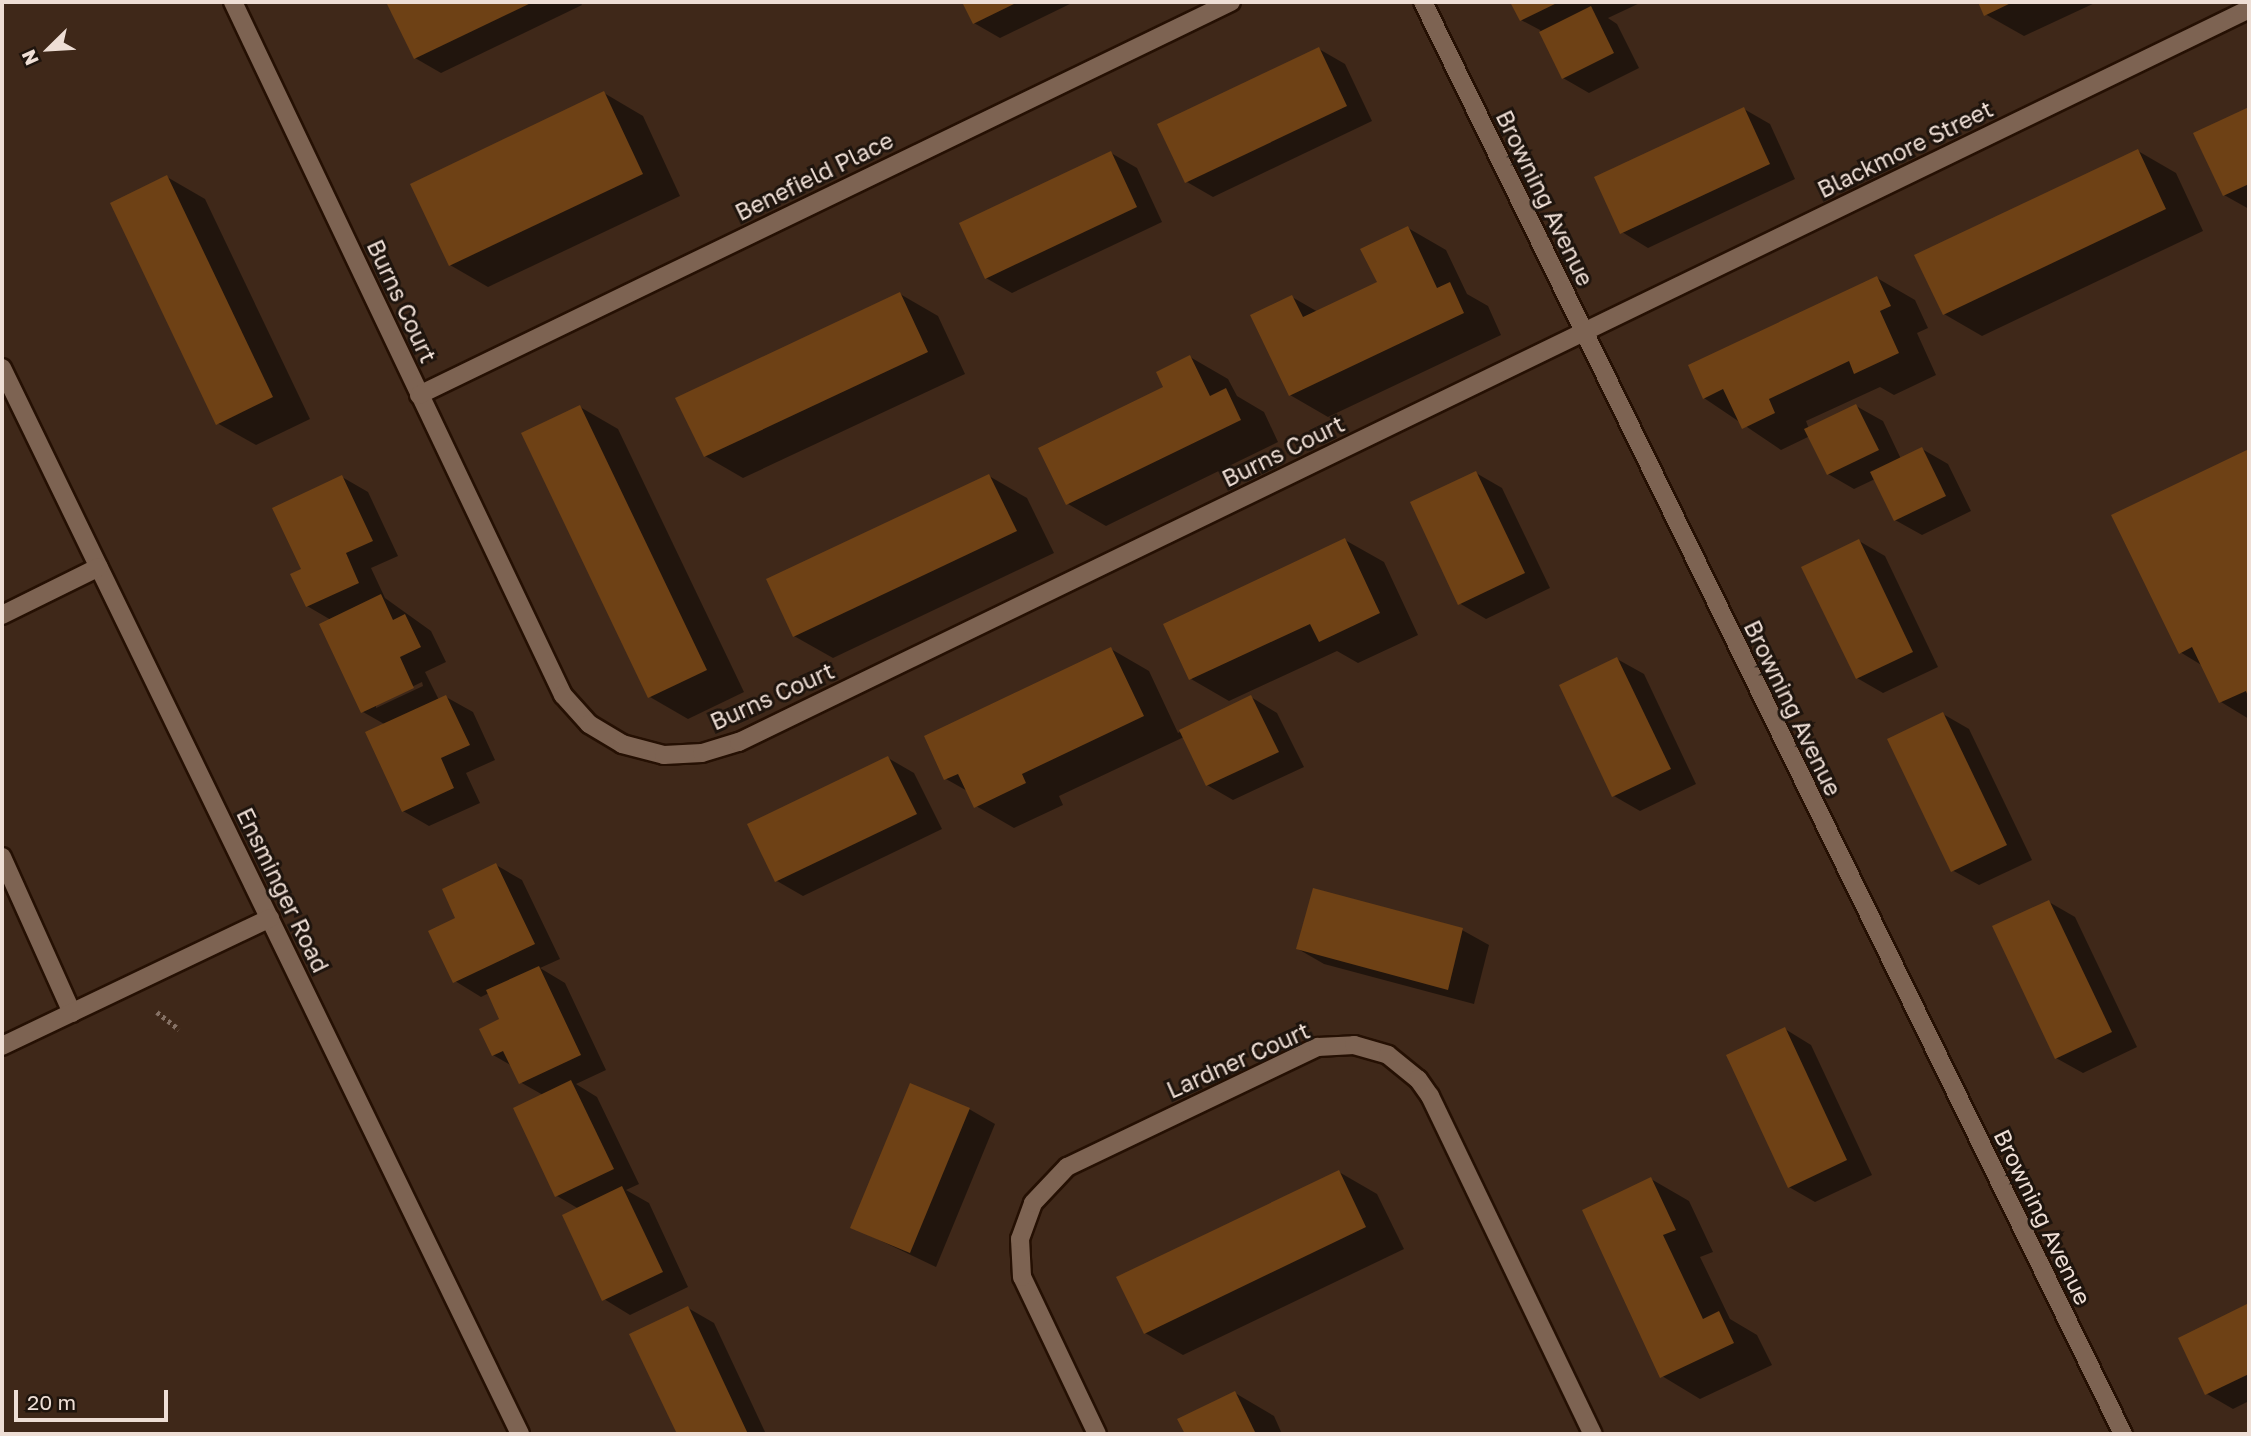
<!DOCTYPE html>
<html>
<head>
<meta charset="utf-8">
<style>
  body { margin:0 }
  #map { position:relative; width:2251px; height:1436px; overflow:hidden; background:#3f2819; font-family:"Golos Text",sans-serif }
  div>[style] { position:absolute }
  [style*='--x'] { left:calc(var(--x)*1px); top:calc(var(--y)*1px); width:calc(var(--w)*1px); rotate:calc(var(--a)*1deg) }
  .shadow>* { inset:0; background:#0007 }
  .building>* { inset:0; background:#6e4115 }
  .path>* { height:4.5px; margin-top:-2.25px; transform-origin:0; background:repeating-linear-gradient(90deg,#857165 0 3.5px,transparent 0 7px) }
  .roads { filter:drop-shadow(2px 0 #251003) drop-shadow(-2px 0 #251003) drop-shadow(0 2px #251003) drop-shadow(0 -2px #251003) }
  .minor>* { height:18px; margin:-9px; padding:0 9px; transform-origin:9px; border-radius:9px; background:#7d6352 }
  span { translate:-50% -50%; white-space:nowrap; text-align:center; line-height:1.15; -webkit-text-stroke:6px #1e140d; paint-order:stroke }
  .street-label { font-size:23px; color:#eeded5 }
  .frame { position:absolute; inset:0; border:4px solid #eeded5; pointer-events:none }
  .north { position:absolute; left:14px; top:14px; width:70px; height:70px; -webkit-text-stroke:5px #1e140d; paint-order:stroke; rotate:246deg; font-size:19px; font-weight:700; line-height:28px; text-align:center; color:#eeded5 }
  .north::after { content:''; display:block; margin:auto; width:24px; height:32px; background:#eeded5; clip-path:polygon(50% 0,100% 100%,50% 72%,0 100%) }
  .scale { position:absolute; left:14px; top:1390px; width:154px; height:32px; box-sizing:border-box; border:4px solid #eeded5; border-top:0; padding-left:9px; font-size:21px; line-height:24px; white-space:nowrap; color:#eeded5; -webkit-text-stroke:5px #1e140d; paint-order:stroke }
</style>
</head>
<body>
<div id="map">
  <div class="shadow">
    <div style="clip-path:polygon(388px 2px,580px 2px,582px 5px,441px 73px,415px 58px)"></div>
    <div style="clip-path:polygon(964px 2px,1074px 2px,1000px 38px,974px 23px)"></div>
    <div style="clip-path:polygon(1512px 2px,1642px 2px,1608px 18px,1617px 24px,1639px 68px,1589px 93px,1563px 78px,1540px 30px,1521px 20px)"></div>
    <div style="clip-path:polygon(1980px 2px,2097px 2px,2024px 36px,1985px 14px)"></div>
    <div style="clip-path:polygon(1319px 49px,1345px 64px,1372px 121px,1213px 197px,1187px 182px,1160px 125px)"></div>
    <div style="clip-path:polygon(604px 93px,643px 116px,680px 196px,488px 287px,450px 265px)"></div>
    <div style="clip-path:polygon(1744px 109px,1770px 124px,1795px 179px,1648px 248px,1622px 232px)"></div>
    <div style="clip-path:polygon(2249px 109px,2249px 209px,2224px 195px,2196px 134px)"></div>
    <div style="clip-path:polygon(2138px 151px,2176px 173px,2203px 231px,1982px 336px,1944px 314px)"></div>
    <div style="clip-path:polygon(1111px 153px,1137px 168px,1162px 222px,1012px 293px,986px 278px)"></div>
    <div style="clip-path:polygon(167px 177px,205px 199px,310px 419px,256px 445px,217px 423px)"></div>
    <div style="clip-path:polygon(1408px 228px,1446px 250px,1467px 294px,1488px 306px,1501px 335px,1328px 417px,1290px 395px,1292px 297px,1318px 312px,1379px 283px)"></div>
    <div style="clip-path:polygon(1877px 278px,1915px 300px,1928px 328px,1917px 333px,1936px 375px,1894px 395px,1880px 387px,1806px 421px,1809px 429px,1856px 406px,1883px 421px,1901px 459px,1922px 449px,1948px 464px,1971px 511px,1922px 535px,1895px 520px,1875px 479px,1854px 489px,1828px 474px,1810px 436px,1781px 450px,1704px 398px)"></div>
    <div style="clip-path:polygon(900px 294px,938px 316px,965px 374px,743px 478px,705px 456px)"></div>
    <div style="clip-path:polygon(1190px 357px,1228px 379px,1237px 396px,1264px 412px,1278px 442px,1106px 526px,1068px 504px)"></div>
    <div style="clip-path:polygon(580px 407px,618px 429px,744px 692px,688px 719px,650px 697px)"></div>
    <div style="clip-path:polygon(2249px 451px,2249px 719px,2221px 702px,2203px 666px,2180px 652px,2114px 516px)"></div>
    <div style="clip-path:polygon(1476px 473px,1502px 488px,1550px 588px,1486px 619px,1459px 603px)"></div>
    <div style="clip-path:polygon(989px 476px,1027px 498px,1054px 553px,833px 658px,794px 636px)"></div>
    <div style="clip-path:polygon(evenodd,342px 477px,368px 492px,398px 556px,371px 568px,385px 598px,431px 631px,446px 662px,425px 672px,439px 700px,446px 697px,473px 712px,495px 760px,466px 773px,480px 803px,429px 826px,403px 811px,386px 725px,363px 712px,331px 620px,307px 606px,303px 570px,342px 477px,422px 682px,423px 686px,376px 708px,376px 704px,422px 682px)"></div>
    <div style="clip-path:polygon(1345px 540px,1384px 562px,1418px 635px,1358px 663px,1337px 651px,1229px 701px,1191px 679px)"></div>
    <div style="clip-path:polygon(1859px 541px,1885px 556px,1938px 667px,1883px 693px,1857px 678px)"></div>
    <div style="clip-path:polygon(1111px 649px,1149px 671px,1178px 733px,1251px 697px,1277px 713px,1304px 767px,1233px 800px,1207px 785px,1184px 737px,1059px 796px,1063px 805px,1014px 828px,976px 806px,969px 792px,946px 779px)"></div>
    <div style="clip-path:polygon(1617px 659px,1644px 674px,1696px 784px,1640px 811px,1614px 796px)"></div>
    <div style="clip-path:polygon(1943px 714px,1969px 729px,2032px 860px,1979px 885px,1952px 870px)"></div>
    <div style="clip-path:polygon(888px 758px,914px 773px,942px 829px,803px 896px,777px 881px,750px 825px)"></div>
    <div style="clip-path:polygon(496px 865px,522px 880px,560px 959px,540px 968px,565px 983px,606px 1070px,576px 1084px,597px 1097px,639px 1184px,626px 1190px,649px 1203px,688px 1287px,630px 1315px,604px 1299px,579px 1209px,557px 1196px,543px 1095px,520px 1082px,512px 1066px,493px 1055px,502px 1020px,489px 993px,481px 997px,455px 981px,458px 919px)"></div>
    <div style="clip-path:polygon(2049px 902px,2075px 917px,2137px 1047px,2083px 1073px,2056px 1058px)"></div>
    <div style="clip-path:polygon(1462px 930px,1489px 945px,1474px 1004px,1324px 964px,1298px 949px)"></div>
    <div style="clip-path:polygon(1785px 1029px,1811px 1045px,1872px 1175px,1815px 1202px,1789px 1187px)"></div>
    <div style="clip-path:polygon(969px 1109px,995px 1124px,936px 1267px,852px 1227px)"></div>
    <div style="clip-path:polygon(1339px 1172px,1377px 1194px,1404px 1249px,1183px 1355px,1145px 1333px)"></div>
    <div style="clip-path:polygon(1651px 1179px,1689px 1201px,1713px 1252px,1700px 1257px,1730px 1319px,1757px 1335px,1772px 1365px,1700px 1399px,1662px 1376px)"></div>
    <div style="clip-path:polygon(2249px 1305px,2249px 1401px,2233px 1409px,2207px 1394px,2180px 1338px)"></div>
    <div style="clip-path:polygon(688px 1308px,714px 1323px,766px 1434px,679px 1434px,632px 1335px)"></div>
    <div style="clip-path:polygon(1235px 1393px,1274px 1416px,1282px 1434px,1187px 1434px,1180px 1419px)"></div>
  </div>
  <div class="building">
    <div style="clip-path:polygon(386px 2px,533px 2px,414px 59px)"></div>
    <div style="clip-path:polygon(962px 2px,1018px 2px,973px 24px)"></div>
    <div style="clip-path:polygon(1510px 2px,1559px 2px,1520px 21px)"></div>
    <div style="clip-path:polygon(1978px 2px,2013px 2px,1984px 16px)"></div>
    <div style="clip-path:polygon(1591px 6px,1614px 53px,1562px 79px,1539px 32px)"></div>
    <div style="clip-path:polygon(1319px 47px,1347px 106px,1185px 183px,1157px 124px)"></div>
    <div style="clip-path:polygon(604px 91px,643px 174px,449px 266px,410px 184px)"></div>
    <div style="clip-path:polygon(1744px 107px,1770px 164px,1620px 234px,1594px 177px)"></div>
    <div style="clip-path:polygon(2249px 107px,2249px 184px,2223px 196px,2193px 133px)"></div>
    <div style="clip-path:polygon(2138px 149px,2166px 209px,1943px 315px,1914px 255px)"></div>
    <div style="clip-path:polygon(1111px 151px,1137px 207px,985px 279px,959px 223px)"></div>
    <div style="clip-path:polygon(167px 175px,273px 397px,216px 425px,110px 203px)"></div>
    <div style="clip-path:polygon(1408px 226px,1437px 288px,1450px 282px,1464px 313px,1289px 396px,1250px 315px,1292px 295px,1303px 317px,1377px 282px,1360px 249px)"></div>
    <div style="clip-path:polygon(1877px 276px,1891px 306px,1880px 311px,1899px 353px,1854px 374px,1849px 361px,1769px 399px,1775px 413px,1742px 429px,1723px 389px,1703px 399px,1688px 365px)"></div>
    <div style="clip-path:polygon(900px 292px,928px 352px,704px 457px,675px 398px)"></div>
    <div style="clip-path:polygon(1190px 355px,1210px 396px,1226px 388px,1241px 420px,1066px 505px,1038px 448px,1163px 387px,1156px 372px)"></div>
    <div style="clip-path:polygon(1856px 404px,1879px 450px,1827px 475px,1804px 429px)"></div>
    <div style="clip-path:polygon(580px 405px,707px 670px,648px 698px,521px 433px)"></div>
    <div style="clip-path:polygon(1922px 447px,1946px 496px,1894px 521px,1870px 472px)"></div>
    <div style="clip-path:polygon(2249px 449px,2249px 699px,2246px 691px,2219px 703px,2192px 647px,2179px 654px,2111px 515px)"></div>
    <div style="clip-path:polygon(1476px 471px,1525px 573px,1458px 605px,1410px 502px)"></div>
    <div style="clip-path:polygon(989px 474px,1017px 531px,793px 637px,766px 579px)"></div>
    <div style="clip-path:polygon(342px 475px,373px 541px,346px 553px,359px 583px,306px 607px,290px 574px,301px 569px,272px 508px)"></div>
    <div style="clip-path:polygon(1345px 538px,1380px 613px,1319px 642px,1310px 624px,1189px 680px,1163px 624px)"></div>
    <div style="clip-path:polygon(1859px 539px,1913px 652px,1856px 679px,1801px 567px)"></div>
    <div style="clip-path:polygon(381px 594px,393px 620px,405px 614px,421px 647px,400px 657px,414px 688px,361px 713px,319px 624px)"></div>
    <div style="clip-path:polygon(1111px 647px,1144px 716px,1022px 774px,1026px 783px,974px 808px,958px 774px,944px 780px,924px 736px)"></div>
    <div style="clip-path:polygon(1617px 657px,1671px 769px,1612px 797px,1559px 685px)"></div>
    <div style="clip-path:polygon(446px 695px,470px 745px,441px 758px,454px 788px,402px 812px,365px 732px)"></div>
    <div style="clip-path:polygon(1251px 695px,1279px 752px,1206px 786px,1179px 730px)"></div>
    <div style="clip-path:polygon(1943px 712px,2007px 845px,1951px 872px,1887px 739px)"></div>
    <div style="clip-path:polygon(888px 756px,917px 814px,775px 882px,747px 824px)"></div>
    <div style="clip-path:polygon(496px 863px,535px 944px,453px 983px,428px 931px,455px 918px,442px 889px)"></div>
    <div style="clip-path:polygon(1313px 888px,1463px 928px,1448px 990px,1296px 949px)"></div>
    <div style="clip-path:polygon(2049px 900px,2112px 1032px,2055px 1059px,1992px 926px)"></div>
    <div style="clip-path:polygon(539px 966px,581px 1055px,519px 1084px,503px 1051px,492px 1056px,479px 1029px,499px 1019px,486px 990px)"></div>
    <div style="clip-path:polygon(1785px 1027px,1847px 1160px,1788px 1188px,1726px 1055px)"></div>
    <div style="clip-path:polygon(571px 1080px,614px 1169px,555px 1197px,513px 1108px)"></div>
    <div style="clip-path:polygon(910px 1083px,970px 1108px,910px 1253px,850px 1228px)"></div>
    <div style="clip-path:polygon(1339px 1170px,1366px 1227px,1144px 1334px,1116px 1277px)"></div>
    <div style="clip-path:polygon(1651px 1177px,1676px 1230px,1663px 1235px,1703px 1319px,1719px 1311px,1734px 1343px,1660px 1378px,1582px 1210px)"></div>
    <div style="clip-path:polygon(622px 1186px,663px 1272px,602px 1301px,562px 1215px)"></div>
    <div style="clip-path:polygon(2249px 1303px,2249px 1374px,2205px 1395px,2178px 1338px)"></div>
    <div style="clip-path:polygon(688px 1306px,748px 1434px,677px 1434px,629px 1334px)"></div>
    <div style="clip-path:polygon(1235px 1391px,1256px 1434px,1185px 1434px,1177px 1419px)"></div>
  </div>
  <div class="path">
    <div style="--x:157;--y:1012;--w:28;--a:38"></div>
  </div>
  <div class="roads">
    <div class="minor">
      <div style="--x:233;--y:2;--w:768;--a:64.54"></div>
      <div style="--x:563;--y:695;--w:39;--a:48"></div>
      <div style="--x:589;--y:724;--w:39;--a:31"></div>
      <div style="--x:622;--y:744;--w:43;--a:14.7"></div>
      <div style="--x:664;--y:755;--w:38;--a:-3"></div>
      <div style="--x:702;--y:753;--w:39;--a:-17"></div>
      <div style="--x:739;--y:742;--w:1679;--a:-25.89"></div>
      <div style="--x:1423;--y:2;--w:1594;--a:63.95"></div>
      <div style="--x:2;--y:368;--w:1185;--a:64.08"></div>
      <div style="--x:419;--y:395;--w:902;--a:-25.83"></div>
      <div style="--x:2;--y:615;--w:108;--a:-26.3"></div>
      <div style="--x:2;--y:857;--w:171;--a:65.8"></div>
      <div style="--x:2;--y:1046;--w:297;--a:-25.5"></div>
      <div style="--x:1097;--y:1434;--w:174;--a:-115.5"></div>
      <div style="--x:1022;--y:1277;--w:38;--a:-93"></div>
      <div style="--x:1020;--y:1239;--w:38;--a:-70"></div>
      <div style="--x:1033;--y:1203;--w:50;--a:-46.6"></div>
      <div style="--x:1067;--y:1167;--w:278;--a:-25.6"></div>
      <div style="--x:1318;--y:1047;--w:36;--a:-3"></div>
      <div style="--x:1354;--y:1045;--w:35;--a:16"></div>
      <div style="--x:1388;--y:1055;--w:38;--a:39"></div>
      <div style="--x:1418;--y:1079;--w:21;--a:55"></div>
      <div style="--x:1430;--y:1096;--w:375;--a:64.3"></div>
    </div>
  </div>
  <div class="street-label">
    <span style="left:1905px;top:149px;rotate:-26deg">Blackmore Street</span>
    <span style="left:814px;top:176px;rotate:-26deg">Benefield Place</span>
    <span style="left:1545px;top:198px;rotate:64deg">Browning Avenue</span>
    <span style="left:402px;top:301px;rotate:65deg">Burns Court</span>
    <span style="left:1283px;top:451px;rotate:-26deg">Burns Court</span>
    <span style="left:772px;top:696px;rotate:-24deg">Burns Court</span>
    <span style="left:1793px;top:708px;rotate:64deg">Browning Avenue</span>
    <span style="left:283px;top:890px;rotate:64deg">Ensminger Road</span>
    <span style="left:1238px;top:1060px;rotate:-24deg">Lardner Court</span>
    <span style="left:2043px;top:1217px;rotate:64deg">Browning Avenue</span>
  </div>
  <div class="frame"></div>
  <div class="north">N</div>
  <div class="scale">20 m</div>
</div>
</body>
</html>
